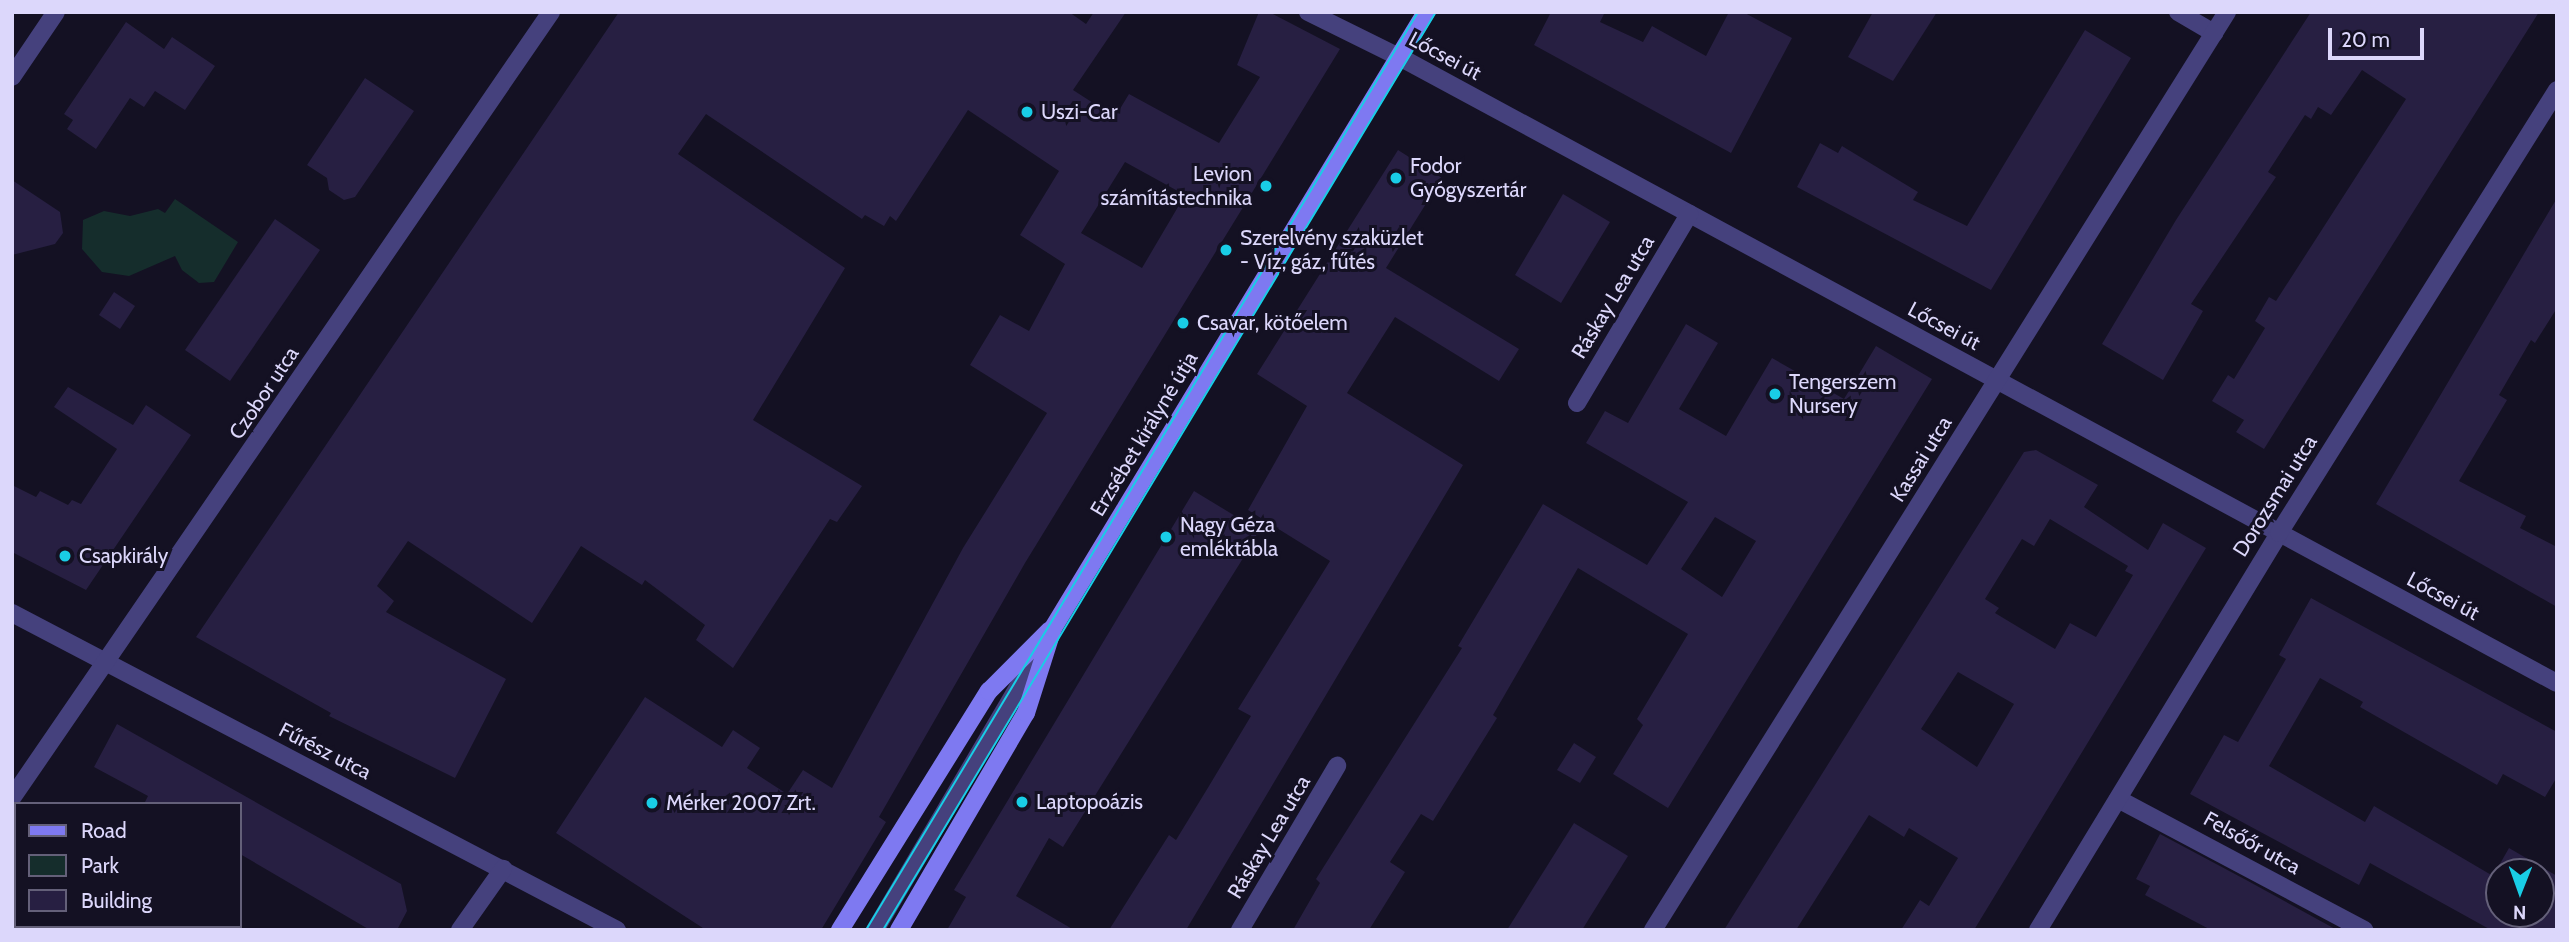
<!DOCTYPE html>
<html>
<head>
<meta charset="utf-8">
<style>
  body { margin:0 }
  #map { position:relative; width:2569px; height:942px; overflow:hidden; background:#141123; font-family:Cabin,sans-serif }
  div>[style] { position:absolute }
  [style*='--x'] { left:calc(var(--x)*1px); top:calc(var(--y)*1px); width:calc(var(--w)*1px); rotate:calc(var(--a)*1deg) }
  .green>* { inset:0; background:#152d2c }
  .building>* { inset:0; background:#271f42 }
  .lane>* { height:18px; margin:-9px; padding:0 9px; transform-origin:9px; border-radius:9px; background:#45417d }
  .street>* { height:18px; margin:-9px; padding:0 9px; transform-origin:9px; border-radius:9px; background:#45417d }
  .secondary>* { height:18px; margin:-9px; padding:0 9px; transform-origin:9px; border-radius:9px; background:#7e79f1 }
  .tram>* { height:2px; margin:-1px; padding:0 1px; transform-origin:1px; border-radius:1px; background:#19cde6 }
  .dots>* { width:19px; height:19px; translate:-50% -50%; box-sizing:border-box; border:4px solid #141123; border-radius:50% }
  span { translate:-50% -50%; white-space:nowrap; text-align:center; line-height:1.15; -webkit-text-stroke:6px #141123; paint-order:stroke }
  .street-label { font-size:21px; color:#dcd7fb }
  .poi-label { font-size:21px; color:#dcd7fb }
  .left { translate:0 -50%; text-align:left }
  .right { translate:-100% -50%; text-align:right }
  .frame { position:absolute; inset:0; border:14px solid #dcd7fb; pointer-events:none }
  .legend { position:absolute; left:14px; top:802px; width:228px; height:126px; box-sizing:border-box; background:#141123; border:2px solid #646079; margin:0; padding:9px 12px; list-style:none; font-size:21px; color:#dcd7fb }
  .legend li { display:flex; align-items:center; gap:14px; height:35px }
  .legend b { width:35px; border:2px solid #646079 }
  .north { position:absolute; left:2485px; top:858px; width:70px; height:70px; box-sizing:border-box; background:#141123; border:2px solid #646079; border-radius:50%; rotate:181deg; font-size:19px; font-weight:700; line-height:28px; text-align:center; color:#dcd7fb }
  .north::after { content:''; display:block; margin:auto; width:24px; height:32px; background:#19cde6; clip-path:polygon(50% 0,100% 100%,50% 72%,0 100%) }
  .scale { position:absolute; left:2328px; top:28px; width:96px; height:32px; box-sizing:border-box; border:4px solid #dcd7fb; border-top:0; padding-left:9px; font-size:21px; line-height:24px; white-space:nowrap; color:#dcd7fb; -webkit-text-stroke:5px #141123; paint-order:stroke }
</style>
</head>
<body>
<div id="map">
  <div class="green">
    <div style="clip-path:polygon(175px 199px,238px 242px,214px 282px,199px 283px,182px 270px,175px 256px,129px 276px,102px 272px,82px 249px,83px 220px,104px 211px,130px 216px,158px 209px,165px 213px)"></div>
  </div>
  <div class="building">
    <div style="clip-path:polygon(evenodd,619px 12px,1069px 12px,1086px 24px,1094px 12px,1126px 12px,1073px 90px,1115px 117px,1129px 94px,1219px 143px,1260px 77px,1237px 65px,1259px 12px,1269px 12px,1340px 49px,1025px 563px,879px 817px,886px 822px,821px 930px,706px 930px,556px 833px,645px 697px,722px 747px,733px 730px,760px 748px,747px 768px,787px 794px,803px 770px,832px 788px,963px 548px,1047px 413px,970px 365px,1000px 315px,1029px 331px,1065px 264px,1020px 235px,1059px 171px,968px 110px,896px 221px,890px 216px,884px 226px,865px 215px,862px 219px,706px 114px,678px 154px,845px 268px,753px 420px,862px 486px,837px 522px,830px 519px,733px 668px,696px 640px,705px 625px,645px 580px,642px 585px,581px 546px,532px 623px,408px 541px,377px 586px,394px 601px,386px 612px,506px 679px,455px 778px,329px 716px,331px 713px,196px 637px,619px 12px,1125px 162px,1185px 195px,1142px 268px,1081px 233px,1125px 162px)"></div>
    <div style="clip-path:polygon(1551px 12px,1605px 12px,1600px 22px,1643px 42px,1652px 26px,1706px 56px,1729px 12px,1743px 12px,1792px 38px,1731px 153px,1534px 45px)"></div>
    <div style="clip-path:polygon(1873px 12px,1937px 12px,1893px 81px,1848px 57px)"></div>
    <div style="clip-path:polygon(2311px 12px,2539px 12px,2264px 449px,2236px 432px,2244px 420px,2212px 401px,2228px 375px,2234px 379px,2265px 328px,2255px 321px,2269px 297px,2276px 301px,2406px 99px,2362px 70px,2331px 115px,2318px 107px,2311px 119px,2305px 115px,2268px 172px,2276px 177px,2191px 304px,2203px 311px,2163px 380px,2102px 344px,2176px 220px)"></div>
    <div style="clip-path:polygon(126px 22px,164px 49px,172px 37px,215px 66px,185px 110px,155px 91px,144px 107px,130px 98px,96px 149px,67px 129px,73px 120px,64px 114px)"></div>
    <div style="clip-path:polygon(2085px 30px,2131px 58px,1991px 290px,1797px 187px,1820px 143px,1838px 153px,1842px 146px,1918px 192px,1913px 200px,1967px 226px)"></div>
    <div style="clip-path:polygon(365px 78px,414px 111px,355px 197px,344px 200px,329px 190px,327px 178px,307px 165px)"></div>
    <div style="clip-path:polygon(1398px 150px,1442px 178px,1386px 268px,1519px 349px,1499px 381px,1395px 317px,1347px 393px,1463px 465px,1186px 930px,1109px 930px,1169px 835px,1176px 840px,1209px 786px,1251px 716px,1238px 709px,1330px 561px,1248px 510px,1307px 406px,1257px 374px)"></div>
    <div style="clip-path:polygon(12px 180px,60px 212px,63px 233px,55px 244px,12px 255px)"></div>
    <div style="clip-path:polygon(1563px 194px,1610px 222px,1561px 303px,1515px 275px)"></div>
    <div style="clip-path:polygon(2557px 198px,2557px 308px,2535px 343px,2531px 340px,2499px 395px,2507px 400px,2459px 481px,2526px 516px,2520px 528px,2557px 547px,2557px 607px,2376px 504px)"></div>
    <div style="clip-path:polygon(275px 219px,320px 250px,230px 381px,185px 350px)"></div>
    <div style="clip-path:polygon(114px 292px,135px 306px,120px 329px,99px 315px)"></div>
    <div style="clip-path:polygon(evenodd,1686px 324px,1718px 343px,1679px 409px,1726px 436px,1772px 358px,1844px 399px,1876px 346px,1932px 379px,1668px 808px,1613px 774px,1643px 725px,1637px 719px,1688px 634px,1578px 568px,1493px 715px,1497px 718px,1433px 821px,1421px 814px,1390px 862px,1405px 872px,1369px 930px,1293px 930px,1320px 883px,1316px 879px,1462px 648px,1458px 646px,1543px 504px,1647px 565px,1688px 502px,1586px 443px,1605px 411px,1628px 423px,1686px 324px,1715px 517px,1756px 541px,1722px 597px,1681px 569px,1715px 517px)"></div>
    <div style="clip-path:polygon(68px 387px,133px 425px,146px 405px,191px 435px,86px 590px,12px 552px,12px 485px,36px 497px,40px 491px,68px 505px,72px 500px,81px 504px,117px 449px,54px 407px)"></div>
    <div style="clip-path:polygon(evenodd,2036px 450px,2098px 485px,2084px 507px,2148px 550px,2163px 523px,2206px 548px,1974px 930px,1901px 930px,1920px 900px,1929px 906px,1958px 858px,1909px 828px,1904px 837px,1869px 815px,1796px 930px,1724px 930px,2024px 452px,2036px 450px,2050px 519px,2128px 566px,2125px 571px,2133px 575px,2096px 637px,2070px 623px,2055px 649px,1995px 613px,1999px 608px,1985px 599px,2022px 539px,2034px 546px,2050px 519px,2036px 450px,1958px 672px,2014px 704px,1977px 767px,1921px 729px,1958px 672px)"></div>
    <div style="clip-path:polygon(1194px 491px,1260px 531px,1063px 847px,1049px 838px,1016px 896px,1074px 930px,947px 930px,966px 897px,954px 890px)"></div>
    <div style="clip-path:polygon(evenodd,2311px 598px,2557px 732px,2557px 777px,2545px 797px,2503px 774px,2497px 785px,2360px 707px,2363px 702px,2320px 678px,2269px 766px,2365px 822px,2374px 806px,2493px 876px,2509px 848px,2557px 876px,2557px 930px,2491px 930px,2370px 863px,2359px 885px,2190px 794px,2224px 735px,2238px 742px,2286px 659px,2279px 655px,2311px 598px,2499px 872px,2541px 872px,2541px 914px,2499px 914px,2499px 872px)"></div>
    <div style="clip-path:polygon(117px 724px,401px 884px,407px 911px,397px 930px,370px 930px,240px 854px,240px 804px,144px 804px,148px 796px,94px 767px)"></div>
    <div style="clip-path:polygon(1574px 743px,1596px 757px,1580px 783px,1557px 770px)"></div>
    <div style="clip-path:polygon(1574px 823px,1628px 856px,1582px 930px,1507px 930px)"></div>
    <div style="clip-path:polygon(2160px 834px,2248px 881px,2337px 930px,2211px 930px,2173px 910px,2145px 895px,2150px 886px,2136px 879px)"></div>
  </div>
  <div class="lane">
    <div style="--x:875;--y:930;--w:337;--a:-59.5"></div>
  </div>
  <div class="street">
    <div style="--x:1308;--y:12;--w:110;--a:26.3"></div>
    <div style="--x:1407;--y:61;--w:1307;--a:28.41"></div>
    <div style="--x:2178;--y:12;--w:42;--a:30.3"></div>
    <div style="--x:12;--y:77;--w:78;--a:-55.9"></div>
    <div style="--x:1577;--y:403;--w:220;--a:-59.3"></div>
    <div style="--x:12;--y:613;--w:683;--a:27.65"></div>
    <div style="--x:12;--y:798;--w:953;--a:-55.56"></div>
    <div style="--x:2118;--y:799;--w:279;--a:28"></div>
    <div style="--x:460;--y:930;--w:75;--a:-54.8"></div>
    <div style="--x:1240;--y:930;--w:191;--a:-59.4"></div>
    <div style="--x:1653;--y:930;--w:1083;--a:-57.98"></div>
    <div style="--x:2038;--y:930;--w:464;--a:-58.7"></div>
    <div style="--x:2279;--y:533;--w:523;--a:-57.89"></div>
  </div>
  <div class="secondary">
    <div style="--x:840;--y:930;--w:282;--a:-58.1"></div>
    <div style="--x:989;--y:691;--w:86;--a:-45"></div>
    <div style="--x:899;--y:930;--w:251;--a:-59.7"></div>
    <div style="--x:1026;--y:713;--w:89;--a:-72.4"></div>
    <div style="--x:1053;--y:628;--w:720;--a:-58.8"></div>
  </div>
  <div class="tram">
    <div style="--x:866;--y:930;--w:1071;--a:-58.98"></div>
    <div style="--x:883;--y:930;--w:1072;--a:-58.94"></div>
  </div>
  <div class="dots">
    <div style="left:1027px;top:112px;background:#19cde6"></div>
    <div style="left:1396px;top:178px;background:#19cde6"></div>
    <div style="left:1266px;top:186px;background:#19cde6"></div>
    <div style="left:1226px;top:250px;background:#19cde6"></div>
    <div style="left:1183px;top:323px;background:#19cde6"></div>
    <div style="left:1775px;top:394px;background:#19cde6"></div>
    <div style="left:1166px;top:537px;background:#19cde6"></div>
    <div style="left:65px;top:556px;background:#19cde6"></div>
    <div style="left:1022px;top:802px;background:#19cde6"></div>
    <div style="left:652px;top:803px;background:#19cde6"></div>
  </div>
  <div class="street-label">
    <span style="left:1445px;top:56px;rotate:28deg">Lőcsei út</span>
    <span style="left:1613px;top:297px;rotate:-59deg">Ráskay Lea utca</span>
    <span style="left:1944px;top:326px;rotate:28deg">Lőcsei út</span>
    <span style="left:264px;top:393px;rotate:-56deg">Czobor utca</span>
    <span style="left:1144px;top:434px;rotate:-59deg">Erzsébet királyné útja</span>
    <span style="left:1921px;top:459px;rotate:-58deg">Kassai utca</span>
    <span style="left:2275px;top:496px;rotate:-58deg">Dorozsmai utca</span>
    <span style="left:2443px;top:596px;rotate:28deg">Lőcsei út</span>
    <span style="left:325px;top:751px;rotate:27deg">Fűrész utca</span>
    <span style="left:1269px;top:837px;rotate:-59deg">Ráskay Lea utca</span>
    <span style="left:2252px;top:843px;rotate:29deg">Felsőőr utca</span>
  </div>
  <div class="poi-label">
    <span class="left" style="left:1041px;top:112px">Uszi-Car</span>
    <span class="left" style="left:1410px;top:178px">Fodor<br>Gyógyszertár</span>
    <span class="right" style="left:1252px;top:186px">Levion<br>számítástechnika</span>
    <span class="left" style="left:1240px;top:250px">Szerelvény szaküzlet<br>- Víz, gáz, fűtés</span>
    <span class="left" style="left:1197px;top:323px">Csavar, kötőelem</span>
    <span class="left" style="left:1789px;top:394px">Tengerszem<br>Nursery</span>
    <span class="left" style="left:1180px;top:537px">Nagy Géza<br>emléktábla</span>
    <span class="left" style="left:79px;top:556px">Csapkirály</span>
    <span class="left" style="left:1036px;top:802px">Laptopoázis</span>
    <span class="left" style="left:666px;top:803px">Mérker 2007 Zrt.</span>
  </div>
  <div class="frame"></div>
  <ul class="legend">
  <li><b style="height:9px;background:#7e79f1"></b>Road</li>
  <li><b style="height:19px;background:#152d2c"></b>Park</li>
  <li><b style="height:19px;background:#271f42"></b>Building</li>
  </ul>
  <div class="north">N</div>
  <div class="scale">20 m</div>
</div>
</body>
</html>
